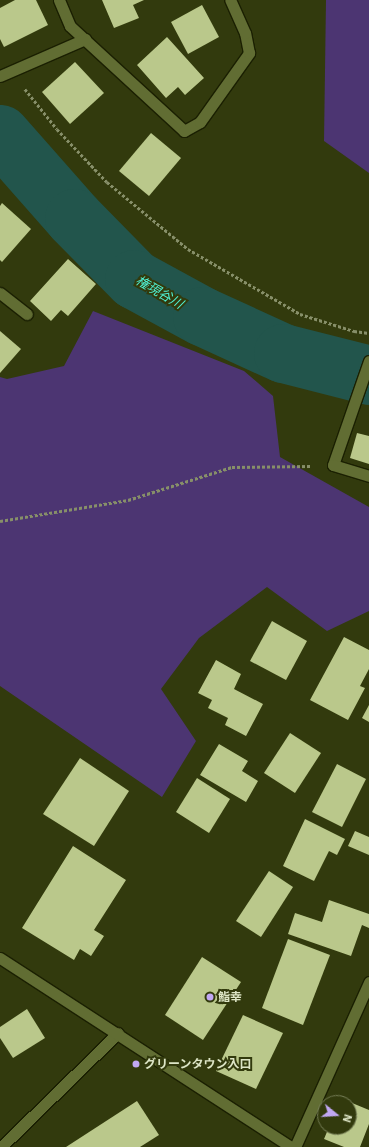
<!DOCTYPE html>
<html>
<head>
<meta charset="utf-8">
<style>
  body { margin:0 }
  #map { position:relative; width:369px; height:1147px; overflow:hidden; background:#323a0d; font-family:"IBM Plex Sans","Noto Sans JP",sans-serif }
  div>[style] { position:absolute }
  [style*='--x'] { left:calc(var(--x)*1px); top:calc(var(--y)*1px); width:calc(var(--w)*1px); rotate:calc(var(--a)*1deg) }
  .green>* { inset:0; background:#4c3572 }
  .river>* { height:59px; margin:-29.5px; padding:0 29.5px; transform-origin:29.5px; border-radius:29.5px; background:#22554c }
  .building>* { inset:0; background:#bac88b }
  .path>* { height:2.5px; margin-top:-1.25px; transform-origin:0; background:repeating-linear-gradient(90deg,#878f69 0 3px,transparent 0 5px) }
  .roads { filter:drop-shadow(1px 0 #1b2002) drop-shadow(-1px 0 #1b2002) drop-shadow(0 1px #1b2002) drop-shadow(0 -1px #1b2002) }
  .minor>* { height:11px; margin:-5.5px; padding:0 5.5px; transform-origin:5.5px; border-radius:5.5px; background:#616d33 }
  .tertiary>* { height:11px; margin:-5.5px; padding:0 5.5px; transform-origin:5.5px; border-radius:5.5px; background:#616d33 }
  .dots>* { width:11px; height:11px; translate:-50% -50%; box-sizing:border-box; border:2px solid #323a0d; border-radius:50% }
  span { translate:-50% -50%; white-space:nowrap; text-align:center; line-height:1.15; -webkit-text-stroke:4px #323a0d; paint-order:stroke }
  .poi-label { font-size:12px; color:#dde5c6; font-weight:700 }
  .left { translate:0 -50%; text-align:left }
  .water-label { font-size:13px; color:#4ff1d5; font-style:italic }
  .north { position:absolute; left:317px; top:1095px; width:40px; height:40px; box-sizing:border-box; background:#323a0d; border:1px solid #767e57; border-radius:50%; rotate:108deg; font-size:11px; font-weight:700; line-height:16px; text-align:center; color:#dde5c6 }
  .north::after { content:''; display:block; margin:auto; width:14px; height:18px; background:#c1a8f3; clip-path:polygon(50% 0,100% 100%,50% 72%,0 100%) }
</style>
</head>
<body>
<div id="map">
  <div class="green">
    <div style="clip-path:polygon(326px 0,369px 0,369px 173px,324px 141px)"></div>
    <div style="clip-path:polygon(93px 311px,244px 371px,273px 396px,280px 457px,369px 507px,369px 611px,327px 631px,267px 587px,199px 638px,161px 689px,196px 741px,162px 797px,0 686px,0 377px,7px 379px,64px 366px)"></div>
  </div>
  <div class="river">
    <div style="--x:0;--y:134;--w:112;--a:48.6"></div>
    <div style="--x:74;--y:218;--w:86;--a:45.5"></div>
    <div style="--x:134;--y:279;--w:77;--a:28.6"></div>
    <div style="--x:202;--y:316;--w:89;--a:24.6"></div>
    <div style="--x:283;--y:353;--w:89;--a:14.3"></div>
  </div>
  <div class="building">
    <div style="clip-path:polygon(15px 0,36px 0,48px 25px,4px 47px,0 39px,0 8px)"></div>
    <div style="clip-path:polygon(102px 0,144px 0,133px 5px,139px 18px,114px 28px)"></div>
    <div style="clip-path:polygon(202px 5px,219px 37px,188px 54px,171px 22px)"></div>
    <div style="clip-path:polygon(167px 37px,204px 78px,185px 95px,178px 87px,166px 98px,137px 65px)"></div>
    <div style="clip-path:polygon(75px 62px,104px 93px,70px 124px,42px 92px)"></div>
    <div style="clip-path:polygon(151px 133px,181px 158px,149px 196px,119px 171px)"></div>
    <div style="clip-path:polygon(2px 203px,31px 229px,2px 262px,0 260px,0 206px)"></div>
    <div style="clip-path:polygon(68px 259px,96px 284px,68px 316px,61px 310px,51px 321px,30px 301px)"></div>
    <div style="clip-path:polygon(0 331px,21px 349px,0 373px)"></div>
    <div style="clip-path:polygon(357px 433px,369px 436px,369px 464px,350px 458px)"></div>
    <div style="clip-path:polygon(272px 621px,307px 641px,286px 680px,250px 661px)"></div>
    <div style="clip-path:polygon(344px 637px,369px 650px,369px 669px,360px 686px,365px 688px,348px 720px,310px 700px)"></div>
    <div style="clip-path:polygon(216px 660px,241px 674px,234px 689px,263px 704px,246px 736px,225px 725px,228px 718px,208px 708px,212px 700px,198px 693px)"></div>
    <div style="clip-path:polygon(369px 705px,369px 722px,362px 718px)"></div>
    <div style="clip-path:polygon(290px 733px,321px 753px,295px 793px,264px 773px)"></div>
    <div style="clip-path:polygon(219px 744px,248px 761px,242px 771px,258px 781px,246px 802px,200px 775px)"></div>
    <div style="clip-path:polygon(80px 758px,129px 791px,94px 846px,43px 814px)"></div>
    <div style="clip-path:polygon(337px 764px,366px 779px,342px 827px,312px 812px)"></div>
    <div style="clip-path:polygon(197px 778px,230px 799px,209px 833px,176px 812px)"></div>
    <div style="clip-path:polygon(305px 819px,345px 839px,337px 855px,329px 851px,314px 881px,283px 866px)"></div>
    <div style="clip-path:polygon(355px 831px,369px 837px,369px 855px,348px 846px)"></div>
    <div style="clip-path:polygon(73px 846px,126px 880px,94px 930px,104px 936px,91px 956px,80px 949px,74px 960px,22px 928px)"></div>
    <div style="clip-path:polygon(269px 871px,293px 887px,261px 937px,236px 921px)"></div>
    <div style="clip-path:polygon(329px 900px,369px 914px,369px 928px,362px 925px,351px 956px,288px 934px,295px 913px,322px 922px)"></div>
    <div style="clip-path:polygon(288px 939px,330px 955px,303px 1025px,262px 1008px)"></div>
    <div style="clip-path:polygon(202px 957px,241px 982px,203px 1040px,165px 1015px)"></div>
    <div style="clip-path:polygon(27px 1009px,45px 1038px,13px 1058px,0 1038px,0 1027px)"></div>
    <div style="clip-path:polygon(243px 1015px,283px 1033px,256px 1089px,216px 1071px)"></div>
    <div style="clip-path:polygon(340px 1098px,369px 1110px,369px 1124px,360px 1147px,344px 1147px,324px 1139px,329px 1127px,349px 1127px,349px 1103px,338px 1103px)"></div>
    <div style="clip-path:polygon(137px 1101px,159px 1135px,140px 1147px,66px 1147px)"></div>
  </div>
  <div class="path">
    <div style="--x:25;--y:89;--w:51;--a:51.3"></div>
    <div style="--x:57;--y:129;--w:73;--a:46.7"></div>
    <div style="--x:107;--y:182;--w:105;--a:39.6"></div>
    <div style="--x:188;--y:249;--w:129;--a:30.1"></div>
    <div style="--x:300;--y:314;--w:57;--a:17.5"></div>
    <div style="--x:354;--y:331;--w:15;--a:8"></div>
    <div style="--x:0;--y:521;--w:130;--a:-9.3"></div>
    <div style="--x:128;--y:500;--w:109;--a:-17.6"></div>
    <div style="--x:232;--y:467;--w:79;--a:-0.7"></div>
  </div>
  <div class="roads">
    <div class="minor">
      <div style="--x:59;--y:0;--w:28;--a:67"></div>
      <div style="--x:70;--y:26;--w:155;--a:42.6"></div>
      <div style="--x:184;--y:131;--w:18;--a:-29"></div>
      <div style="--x:200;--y:122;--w:85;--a:-54.6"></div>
      <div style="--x:249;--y:53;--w:20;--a:-101"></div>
      <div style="--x:245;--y:33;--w:36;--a:-114"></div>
      <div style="--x:0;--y:76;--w:93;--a:-23.5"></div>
      <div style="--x:0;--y:293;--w:34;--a:38"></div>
      <div style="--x:369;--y:361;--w:110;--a:109.1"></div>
      <div style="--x:333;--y:465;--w:38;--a:17"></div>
      <div style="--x:1;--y:1147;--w:163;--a:-44.3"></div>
      <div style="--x:295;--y:1147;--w:181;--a:-65.8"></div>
    </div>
    <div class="tertiary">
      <div style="--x:0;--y:958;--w:347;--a:33"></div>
    </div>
  </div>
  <div class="dots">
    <div style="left:210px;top:997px;background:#c1a8f3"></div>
    <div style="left:136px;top:1064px;background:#c1a8f3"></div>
  </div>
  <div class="poi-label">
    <span class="left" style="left:218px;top:997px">鮨幸</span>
    <span class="left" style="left:144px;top:1064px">グリーンタウン入口</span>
  </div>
  <div class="water-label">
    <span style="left:159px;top:293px;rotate:30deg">権現谷川</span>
  </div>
  <div class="north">N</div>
</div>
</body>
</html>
